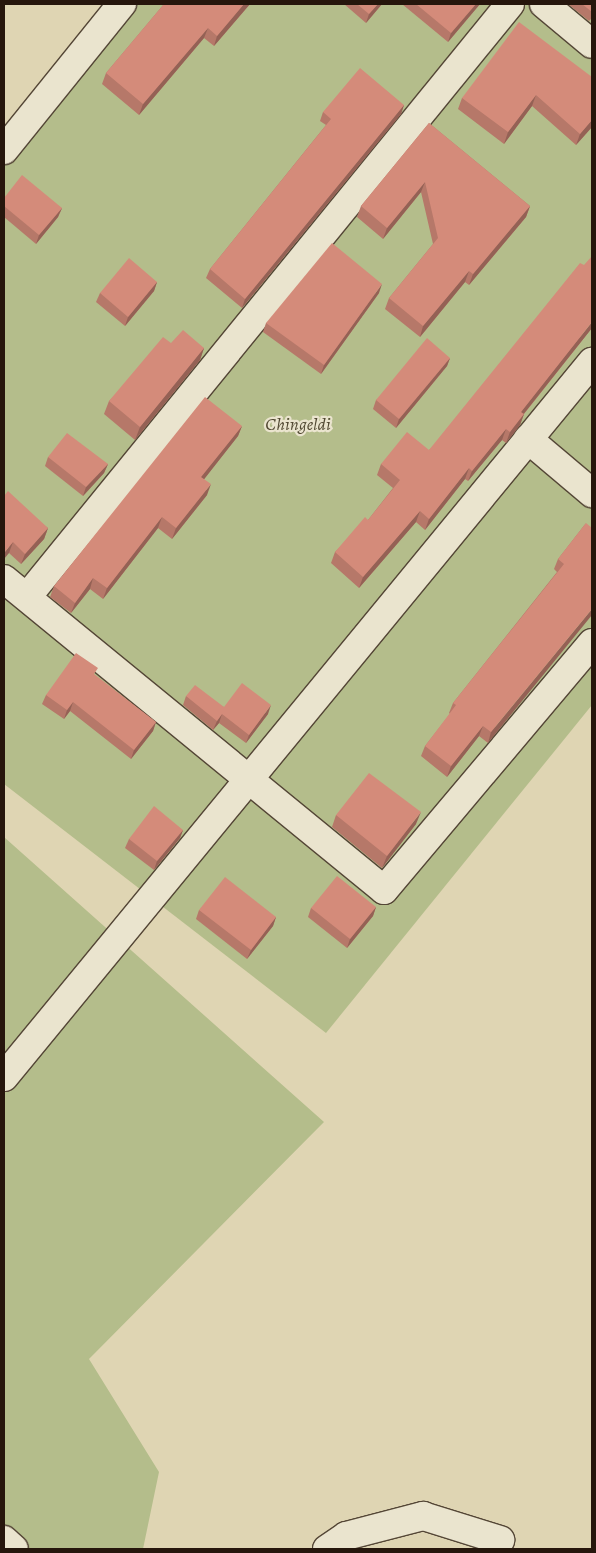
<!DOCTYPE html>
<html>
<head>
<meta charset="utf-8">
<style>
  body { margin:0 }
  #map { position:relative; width:596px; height:1553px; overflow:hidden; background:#dfd5b3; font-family:Alegreya,serif }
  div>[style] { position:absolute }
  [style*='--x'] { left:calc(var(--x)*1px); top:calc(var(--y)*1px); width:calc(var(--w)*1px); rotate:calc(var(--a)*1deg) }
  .green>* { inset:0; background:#b4bd8b }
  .roads { filter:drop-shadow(1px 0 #544636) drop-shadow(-1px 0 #544636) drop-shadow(0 1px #544636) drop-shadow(0 -1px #544636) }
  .street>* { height:28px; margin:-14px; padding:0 14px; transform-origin:14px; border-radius:14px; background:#eae4ce }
  .wall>* { inset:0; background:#b67869 }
  .shaded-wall>* { inset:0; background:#946155 }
  .building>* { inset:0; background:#d48b7a }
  span { translate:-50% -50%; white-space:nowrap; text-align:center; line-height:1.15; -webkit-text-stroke:4.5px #eae4ce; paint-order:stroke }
  .park-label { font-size:18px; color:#514832; font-style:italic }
  .frame { position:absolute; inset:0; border:5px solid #26160c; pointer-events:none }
</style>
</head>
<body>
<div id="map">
  <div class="green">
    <div style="clip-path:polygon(125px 4px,592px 4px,592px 705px,326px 1033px,4px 784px,4px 143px)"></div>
    <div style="clip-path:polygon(4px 837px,324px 1122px,89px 1359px,159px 1472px,143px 1549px,4px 1549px)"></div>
  </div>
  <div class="roads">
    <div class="street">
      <div style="--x:544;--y:4;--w:62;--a:39.8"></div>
      <div style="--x:4;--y:150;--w:188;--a:-51.1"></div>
      <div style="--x:528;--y:439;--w:84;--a:40.2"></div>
      <div style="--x:4;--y:579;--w:491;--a:39.3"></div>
      <div style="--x:384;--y:890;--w:323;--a:-49.9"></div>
      <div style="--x:27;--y:597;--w:765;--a:-50.84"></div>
      <div style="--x:4;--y:1077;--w:926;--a:-50.57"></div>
      <div style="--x:4;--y:1540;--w:13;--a:42"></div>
      <div style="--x:327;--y:1549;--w:23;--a:-34"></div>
      <div style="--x:346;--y:1536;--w:80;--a:-14.6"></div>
      <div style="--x:423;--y:1516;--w:81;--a:17.3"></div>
    </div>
  </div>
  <div class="wall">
    <div style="clip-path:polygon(164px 4px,250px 4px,214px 46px,204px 38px,139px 115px,102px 84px,106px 73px)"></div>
    <div style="clip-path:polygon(344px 4px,382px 4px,366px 23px)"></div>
    <div style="clip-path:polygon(402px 4px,480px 4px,448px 42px)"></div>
    <div style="clip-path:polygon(568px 4px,592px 4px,592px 18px,589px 21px)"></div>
    <div style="clip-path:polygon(592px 77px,592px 127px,576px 145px,532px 106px,504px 144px,458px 109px,462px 98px)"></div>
    <div style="clip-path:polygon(404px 105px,401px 114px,242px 308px,206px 278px,210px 269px,326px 125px,320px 121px,323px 112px)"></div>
    <div style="clip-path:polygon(429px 123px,530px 206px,526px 217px,469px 285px,465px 282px,420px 337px,385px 309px,389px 298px,433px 244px,421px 192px,383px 239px,357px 217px,361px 206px)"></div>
    <div style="clip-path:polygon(4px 198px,62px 208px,58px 217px,36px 244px,4px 217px)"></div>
    <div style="clip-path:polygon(157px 282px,154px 291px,125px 326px,96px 302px,100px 293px)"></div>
    <div style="clip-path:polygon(379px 293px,321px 374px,263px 332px,266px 323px)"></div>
    <div style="clip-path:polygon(592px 328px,524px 414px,520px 425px,506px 443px,502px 440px,468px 481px,465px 479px,425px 530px,416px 522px,359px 588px,331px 563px,335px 552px,368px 520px,393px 488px,377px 475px,381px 464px,429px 450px)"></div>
    <div style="clip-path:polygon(171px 343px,204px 348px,200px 360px,135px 440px,104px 414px,109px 401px)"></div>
    <div style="clip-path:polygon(450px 358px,447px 366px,396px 428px,373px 409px,376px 400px)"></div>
    <div style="clip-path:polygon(242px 426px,238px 436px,204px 479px,207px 495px,172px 539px,158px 528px,103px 599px,90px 589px,71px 613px,50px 597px,54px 586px)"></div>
    <div style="clip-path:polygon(48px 457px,108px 464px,104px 473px,83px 496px,45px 466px)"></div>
    <div style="clip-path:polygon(4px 496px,48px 528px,44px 539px,21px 564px,9px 553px)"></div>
    <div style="clip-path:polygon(586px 523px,488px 743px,479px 736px,447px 777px,421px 756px,425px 746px,450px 714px,449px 713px,453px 703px,557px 572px,554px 569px,558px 559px)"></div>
    <div style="clip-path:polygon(95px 676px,156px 722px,153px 731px,131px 759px,70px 711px,64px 719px,42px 704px,46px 695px)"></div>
    <div style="clip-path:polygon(186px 696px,224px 707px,268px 714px,246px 743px,219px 723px,213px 730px,183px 705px)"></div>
    <div style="clip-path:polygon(336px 815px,416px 824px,382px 868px,332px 827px)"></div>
    <div style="clip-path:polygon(183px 830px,180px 838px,154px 870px,125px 848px,129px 839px)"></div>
    <div style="clip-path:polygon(376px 907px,373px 916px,347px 948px,308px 917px,311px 908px)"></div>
    <div style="clip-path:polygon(199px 910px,276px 917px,273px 926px,247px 959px,196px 919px)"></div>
  </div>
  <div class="shaded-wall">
    <div style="clip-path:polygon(244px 4px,250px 4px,214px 46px,217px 36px)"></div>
    <div style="clip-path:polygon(378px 4px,382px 4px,366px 23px,369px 14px)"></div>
    <div style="clip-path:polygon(476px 4px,480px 4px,448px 42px,451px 33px)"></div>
    <div style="clip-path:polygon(208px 28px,204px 38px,139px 115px,143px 104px)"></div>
    <div style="clip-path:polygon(536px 95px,532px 106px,504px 144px,508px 132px)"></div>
    <div style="clip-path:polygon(404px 105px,401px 114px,242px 308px,245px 299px)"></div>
    <div style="clip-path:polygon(592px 120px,592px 127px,576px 145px,580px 134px)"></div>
    <div style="clip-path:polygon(425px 182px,421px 192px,383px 239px,387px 228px)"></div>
    <div style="clip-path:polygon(530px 206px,526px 217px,469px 285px,473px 274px)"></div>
    <div style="clip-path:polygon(62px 208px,58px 217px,36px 244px,39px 235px)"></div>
    <div style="clip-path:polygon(469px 271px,465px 282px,420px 337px,423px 326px)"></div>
    <div style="clip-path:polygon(157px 282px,154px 291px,125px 326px,128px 317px)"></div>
    <div style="clip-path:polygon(382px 284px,379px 293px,321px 374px,324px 365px)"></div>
    <div style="clip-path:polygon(592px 322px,592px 328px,518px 421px,524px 414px,520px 425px,506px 443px,510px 432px,521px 412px)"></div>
    <div style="clip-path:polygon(204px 348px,200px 360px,135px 440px,140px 427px)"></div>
    <div style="clip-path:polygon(450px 358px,447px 366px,396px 428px,399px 419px)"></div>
    <div style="clip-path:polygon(242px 426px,238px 436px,198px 487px,201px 477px)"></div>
    <div style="clip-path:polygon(506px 429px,502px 440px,468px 481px,472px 471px)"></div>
    <div style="clip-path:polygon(108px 464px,104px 473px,83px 496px,86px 487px)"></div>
    <div style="clip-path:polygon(469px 468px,465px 479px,425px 530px,429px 519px)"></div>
    <div style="clip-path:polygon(211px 484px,207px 495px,172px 539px,176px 528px)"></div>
    <div style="clip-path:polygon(420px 511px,416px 522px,359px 588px,363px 577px)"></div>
    <div style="clip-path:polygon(162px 517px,158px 528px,103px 599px,107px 588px)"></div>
    <div style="clip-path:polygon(48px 528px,44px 539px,21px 564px,25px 554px)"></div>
    <div style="clip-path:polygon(13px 542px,9px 553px,4px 559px,4px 553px)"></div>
    <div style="clip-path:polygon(93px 578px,90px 589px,71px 613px,75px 603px)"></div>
    <div style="clip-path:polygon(592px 609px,592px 615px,488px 743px,491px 732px)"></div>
    <div style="clip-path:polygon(73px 702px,70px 711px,64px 719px,67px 710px)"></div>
    <div style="clip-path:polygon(271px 705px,268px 714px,246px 743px,249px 735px)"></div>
    <div style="clip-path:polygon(222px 714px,219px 723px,213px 730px,217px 721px)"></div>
    <div style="clip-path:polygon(156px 722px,153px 731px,131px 759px,134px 750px)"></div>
    <div style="clip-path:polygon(483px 726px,479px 736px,447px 777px,451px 766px)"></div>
    <div style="clip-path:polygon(421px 812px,416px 824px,382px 868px,387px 856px)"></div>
    <div style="clip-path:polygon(183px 830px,180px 838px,154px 870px,157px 861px)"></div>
    <div style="clip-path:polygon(376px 907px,373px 916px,347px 948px,350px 939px)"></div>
    <div style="clip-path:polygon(276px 917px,273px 926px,247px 959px,251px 950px)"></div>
  </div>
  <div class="building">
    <div style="clip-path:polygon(164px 4px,244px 4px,217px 36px,208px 28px,143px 104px,106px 73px)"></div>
    <div style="clip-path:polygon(357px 4px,378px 4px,369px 14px)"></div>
    <div style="clip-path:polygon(416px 4px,476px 4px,451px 33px)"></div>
    <div style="clip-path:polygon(582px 4px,592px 4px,592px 12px)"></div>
    <div style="clip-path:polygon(519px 22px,592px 77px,592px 120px,580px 134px,536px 95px,508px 132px,462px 98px)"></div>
    <div style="clip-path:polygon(360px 68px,404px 105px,245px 299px,210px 269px,331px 119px,323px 112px)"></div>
    <div style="clip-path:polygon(429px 123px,530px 206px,473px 274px,469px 271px,423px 326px,389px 298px,438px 238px,425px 182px,387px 228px,361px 206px)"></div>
    <div style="clip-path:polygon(22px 175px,62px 208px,39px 235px,4px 206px,4px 198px)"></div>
    <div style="clip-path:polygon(332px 243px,382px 284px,324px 365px,266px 323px)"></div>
    <div style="clip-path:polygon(592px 256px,592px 322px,521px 412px,524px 414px,510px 432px,506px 429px,472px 471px,469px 468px,429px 519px,420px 511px,363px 577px,335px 552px,365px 517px,368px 520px,400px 480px,381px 464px,407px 432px,429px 450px,580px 263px,584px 265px)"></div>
    <div style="clip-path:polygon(129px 258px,157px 282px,128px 317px,100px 293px)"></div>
    <div style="clip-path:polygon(183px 330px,204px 348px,140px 427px,109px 401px,163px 337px,171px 343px)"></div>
    <div style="clip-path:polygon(427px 338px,450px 358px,399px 419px,376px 400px)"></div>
    <div style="clip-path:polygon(205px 397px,242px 426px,201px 477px,211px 484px,176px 528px,162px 517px,107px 588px,93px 578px,75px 603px,54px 586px)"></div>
    <div style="clip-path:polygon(67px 433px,108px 464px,86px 487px,48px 457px)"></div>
    <div style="clip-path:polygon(8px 491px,48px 528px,25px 554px,13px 542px,4px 553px,4px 496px)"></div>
    <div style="clip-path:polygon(586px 523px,592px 528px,592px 609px,491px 732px,483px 726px,451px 766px,425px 746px,456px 705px,453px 703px,564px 564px,558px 559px)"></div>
    <div style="clip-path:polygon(76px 653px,98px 668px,94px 674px,156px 722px,134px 750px,73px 702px,67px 710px,46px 695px)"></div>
    <div style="clip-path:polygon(242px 683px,271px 705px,249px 735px,222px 714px,217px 721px,186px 696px,195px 685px,224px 707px)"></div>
    <div style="clip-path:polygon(369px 773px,421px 812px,387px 856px,336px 815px)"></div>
    <div style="clip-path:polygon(154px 806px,183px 830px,157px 861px,129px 839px)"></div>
    <div style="clip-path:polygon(337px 876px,376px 907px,350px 939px,311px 908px)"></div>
    <div style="clip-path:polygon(225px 877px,276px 917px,251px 950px,199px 910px)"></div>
  </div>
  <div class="park-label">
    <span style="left:298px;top:424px">Chingeldi</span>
  </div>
  <div class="frame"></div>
</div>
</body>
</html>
